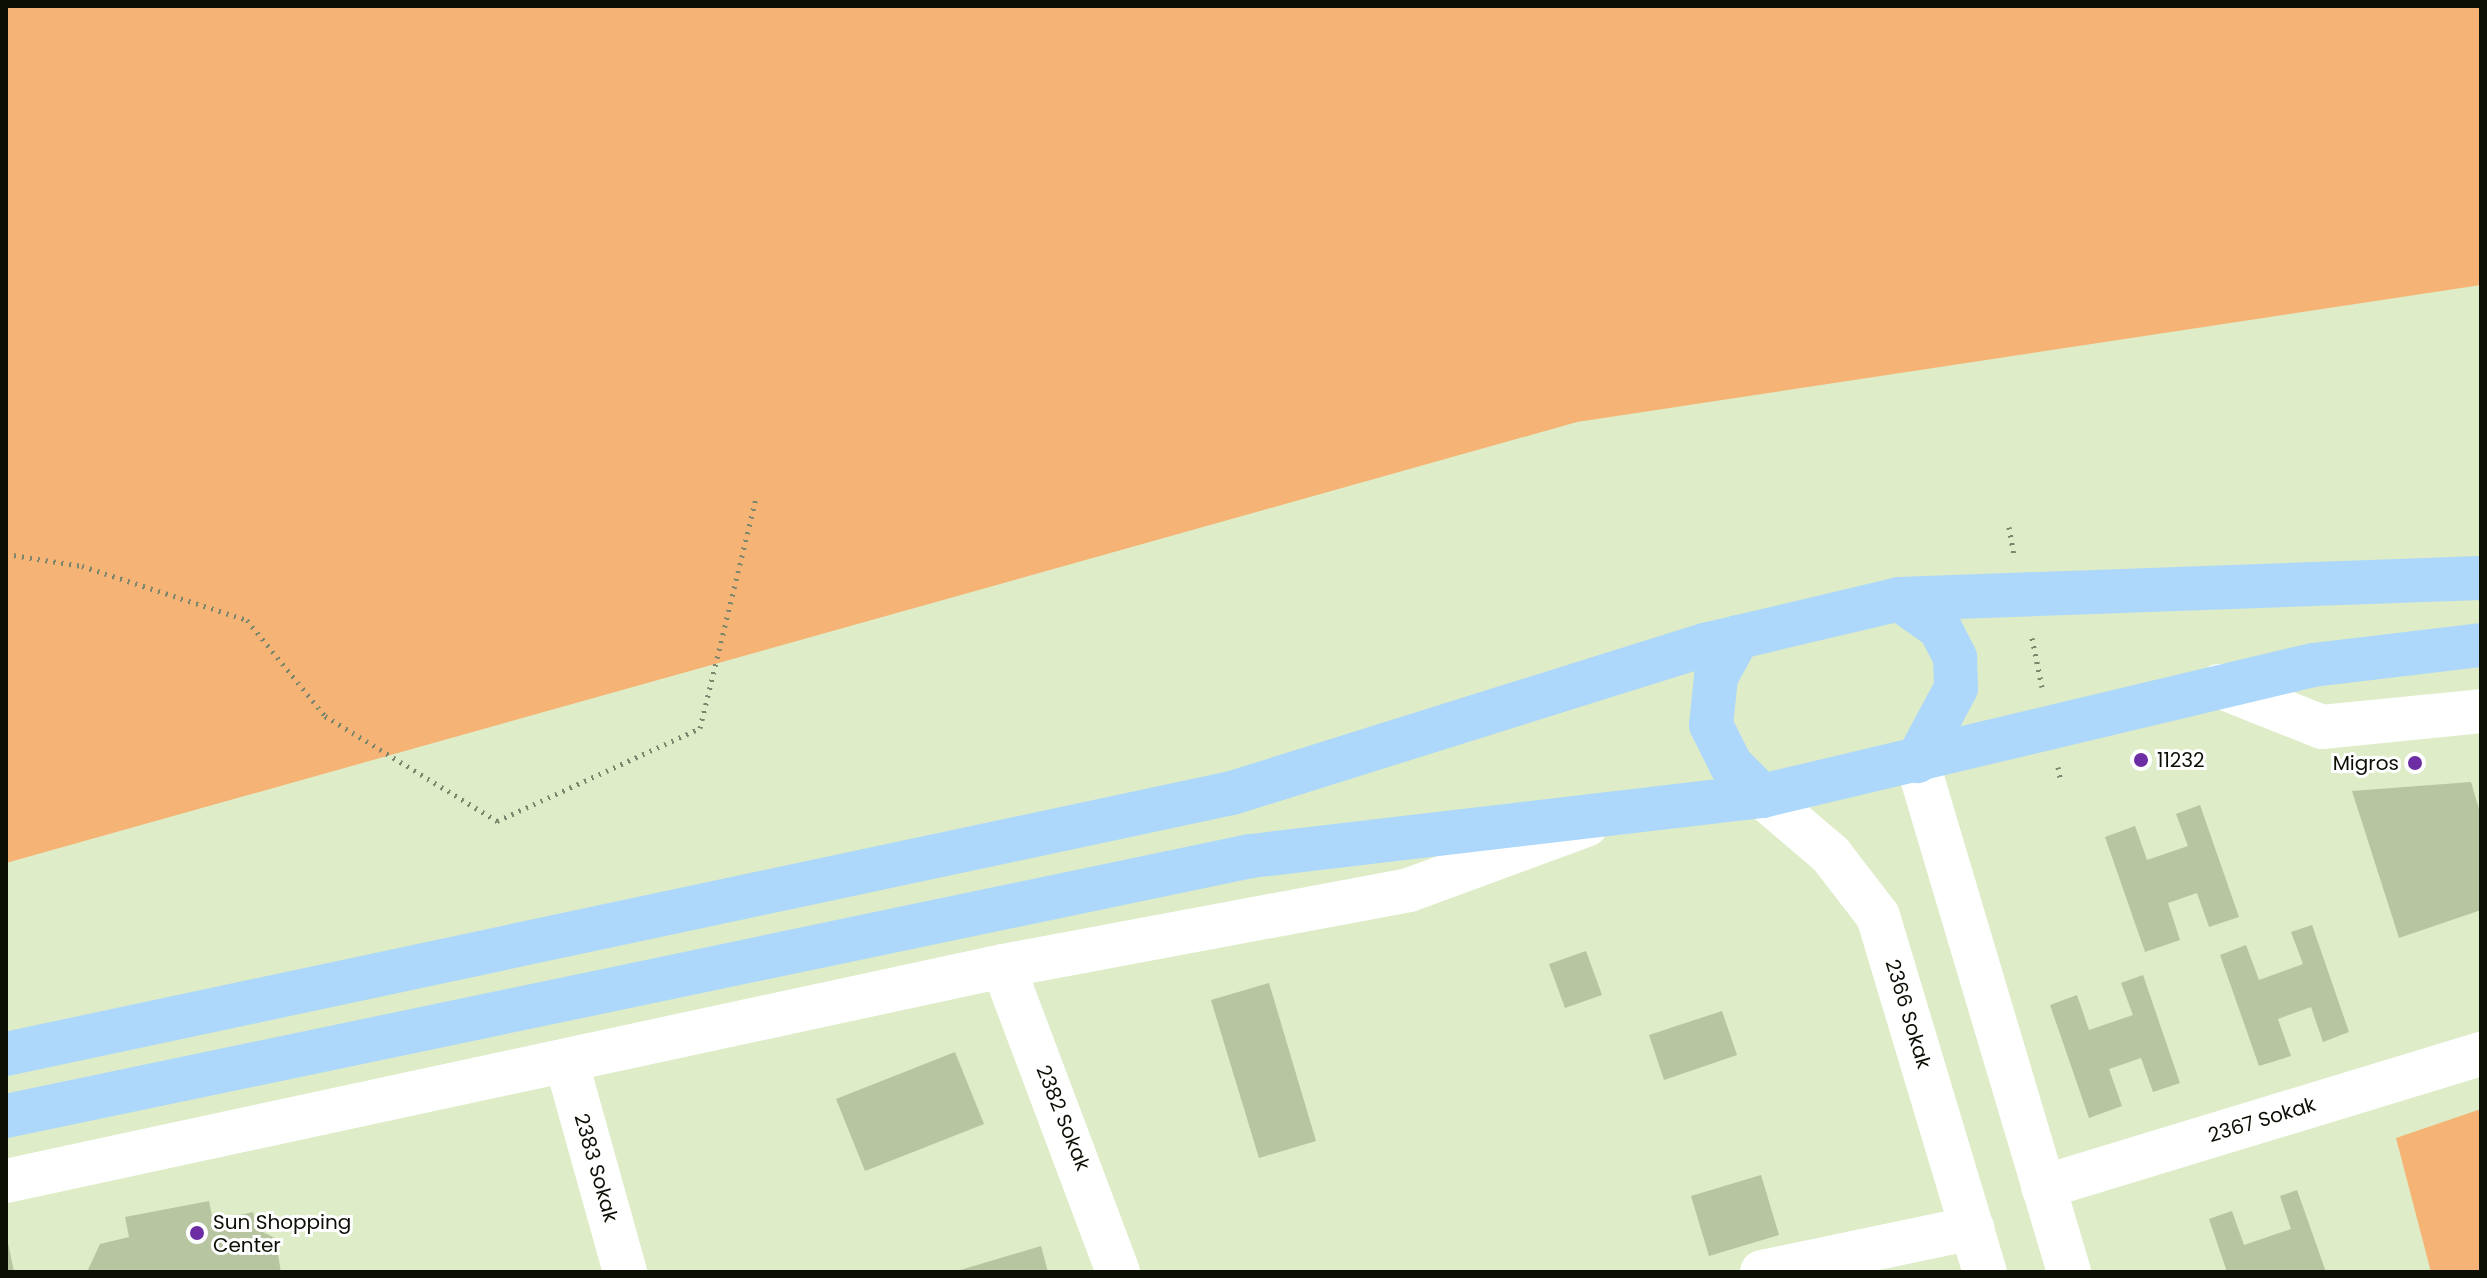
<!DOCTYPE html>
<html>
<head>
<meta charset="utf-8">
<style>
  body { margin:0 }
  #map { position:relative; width:2487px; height:1278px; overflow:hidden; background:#deecc7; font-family:Poppins,sans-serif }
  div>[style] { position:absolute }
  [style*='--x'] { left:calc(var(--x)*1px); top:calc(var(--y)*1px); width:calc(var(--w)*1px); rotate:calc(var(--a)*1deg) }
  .green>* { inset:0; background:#f5b475 }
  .building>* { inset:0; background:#b7c5a1 }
  .path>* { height:5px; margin-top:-2.5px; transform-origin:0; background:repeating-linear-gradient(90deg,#7c866d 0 2px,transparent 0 8px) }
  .minor>* { height:44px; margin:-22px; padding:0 22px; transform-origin:22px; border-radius:22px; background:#fff }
  .major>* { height:44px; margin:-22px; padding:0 22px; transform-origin:22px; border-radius:22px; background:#add8fb }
  .dots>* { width:22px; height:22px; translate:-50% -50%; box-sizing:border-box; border:4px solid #fff; border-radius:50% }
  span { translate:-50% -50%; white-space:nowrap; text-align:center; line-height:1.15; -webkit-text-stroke:6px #fff; paint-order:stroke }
  .poi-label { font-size:20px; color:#0b0f04 }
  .left { translate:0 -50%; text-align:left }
  .right { translate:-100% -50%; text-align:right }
  .street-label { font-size:20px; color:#0b0f04 }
  .frame { position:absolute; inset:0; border:8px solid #0b0f04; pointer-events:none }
</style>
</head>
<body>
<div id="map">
  <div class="green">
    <div style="clip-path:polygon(6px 6px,2481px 6px,2481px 285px,1577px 422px,6px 863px)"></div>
    <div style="clip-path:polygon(2481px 1109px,2481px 1272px,2431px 1272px,2396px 1138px)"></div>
  </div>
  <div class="building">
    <div style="clip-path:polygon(2471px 782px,2481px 816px,2481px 910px,2399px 938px,2352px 791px)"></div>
    <div style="clip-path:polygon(2200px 805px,2239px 917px,2209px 927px,2197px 893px,2168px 903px,2180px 940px,2145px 952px,2105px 837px,2135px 826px,2147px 860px,2188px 846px,2176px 814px)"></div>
    <div style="clip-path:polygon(2312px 925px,2349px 1032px,2323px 1042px,2311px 1007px,2278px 1019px,2291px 1056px,2259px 1066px,2220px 955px,2246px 945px,2259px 980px,2303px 964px,2291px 932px)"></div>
    <div style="clip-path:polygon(1586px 951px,1602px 995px,1565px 1008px,1549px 964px)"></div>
    <div style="clip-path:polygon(2143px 975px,2180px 1083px,2153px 1092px,2141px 1058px,2109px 1069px,2122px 1106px,2089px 1118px,2050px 1005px,2077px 995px,2089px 1030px,2133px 1015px,2121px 983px)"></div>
    <div style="clip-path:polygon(1269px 983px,1316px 1141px,1259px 1158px,1211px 1000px)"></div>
    <div style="clip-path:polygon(1722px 1011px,1737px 1055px,1664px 1080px,1649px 1035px)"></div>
    <div style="clip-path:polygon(955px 1052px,984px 1124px,865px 1171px,836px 1099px)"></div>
    <div style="clip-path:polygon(1761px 1175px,1779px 1235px,1709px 1256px,1691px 1196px)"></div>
    <div style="clip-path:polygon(2297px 1190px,2326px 1272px,2227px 1272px,2209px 1219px,2232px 1211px,2244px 1245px,2291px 1229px,2280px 1196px)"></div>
    <div style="clip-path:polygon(209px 1201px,213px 1221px,253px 1212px,257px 1229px,275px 1238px,281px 1272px,87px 1272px,100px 1244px,129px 1237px,125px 1217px)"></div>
    <div style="clip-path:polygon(7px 1238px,14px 1272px,6px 1272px)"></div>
    <div style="clip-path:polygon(1041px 1246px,1048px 1272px,957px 1272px,957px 1271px)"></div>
  </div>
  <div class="path">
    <div style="--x:2009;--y:527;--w:27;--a:80"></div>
    <div style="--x:6;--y:554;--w:77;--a:9"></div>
    <div style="--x:82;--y:566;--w:174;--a:18.1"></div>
    <div style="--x:247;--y:620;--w:124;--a:50.9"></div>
    <div style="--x:325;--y:716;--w:202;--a:31.4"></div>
    <div style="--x:497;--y:821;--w:223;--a:-24.6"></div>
    <div style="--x:700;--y:728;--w:236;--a:-76.3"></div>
    <div style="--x:2032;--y:638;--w:50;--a:78.5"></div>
    <div style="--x:2058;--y:767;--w:15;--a:79"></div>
  </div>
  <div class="minor">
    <div style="--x:2219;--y:686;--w:111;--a:21.7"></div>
    <div style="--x:2322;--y:727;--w:160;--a:-5.7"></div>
    <div style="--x:1917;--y:761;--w:533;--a:73.43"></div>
    <div style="--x:1762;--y:796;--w:91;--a:40.5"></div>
    <div style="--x:1831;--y:855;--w:77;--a:52.4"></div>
    <div style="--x:1878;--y:916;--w:372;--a:73.3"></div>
    <div style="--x:1003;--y:966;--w:327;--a:69.4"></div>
    <div style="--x:567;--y:1064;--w:216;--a:74.4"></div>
    <div style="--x:6;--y:1181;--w:1020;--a:-12.17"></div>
    <div style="--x:1003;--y:966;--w:413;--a:-10.6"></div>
    <div style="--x:1409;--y:890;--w:189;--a:-20.2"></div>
    <div style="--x:2043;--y:1187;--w:458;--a:-16.9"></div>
    <div style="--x:1762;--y:1272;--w:215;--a:-11.8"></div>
  </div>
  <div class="major">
    <div style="--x:1899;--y:599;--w:50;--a:35.3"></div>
    <div style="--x:1940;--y:628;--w:34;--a:63"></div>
    <div style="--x:1955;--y:658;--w:30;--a:88"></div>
    <div style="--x:1956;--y:688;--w:83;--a:118.1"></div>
    <div style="--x:1738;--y:637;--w:46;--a:118.8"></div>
    <div style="--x:1716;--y:677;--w:48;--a:95.9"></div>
    <div style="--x:1711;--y:725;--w:45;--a:63.4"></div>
    <div style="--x:1731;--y:765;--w:44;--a:45"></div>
    <div style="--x:6;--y:1054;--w:1253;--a:-12.02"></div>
    <div style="--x:1232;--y:793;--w:496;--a:-17.4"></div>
    <div style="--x:1705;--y:645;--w:199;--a:-13.3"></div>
    <div style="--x:1899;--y:599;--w:582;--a:-2.07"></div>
    <div style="--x:6;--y:1116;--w:1272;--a:-11.8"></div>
    <div style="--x:1251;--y:856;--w:515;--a:-6.7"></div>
    <div style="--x:1762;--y:796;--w:566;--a:-13.37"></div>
    <div style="--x:2313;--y:665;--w:169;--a:-6.8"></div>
  </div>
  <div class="dots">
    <div style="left:2141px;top:760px;background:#6d2ea4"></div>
    <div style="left:2415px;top:763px;background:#6d2ea4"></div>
    <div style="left:197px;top:1233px;background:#6d2ea4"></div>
  </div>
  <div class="poi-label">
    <span class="left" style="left:2157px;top:760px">11232</span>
    <span class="right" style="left:2399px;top:763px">Migros</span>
    <span class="left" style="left:213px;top:1234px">Sun Shopping<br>Center</span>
  </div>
  <div class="street-label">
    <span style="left:1908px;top:1014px;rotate:73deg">2366 Sokak</span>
    <span style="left:1063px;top:1118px;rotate:68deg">2382 Sokak</span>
    <span style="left:2262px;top:1120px;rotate:-17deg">2367 Sokak</span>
    <span style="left:596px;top:1168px;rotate:74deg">2383 Sokak</span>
  </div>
  <div class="frame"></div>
</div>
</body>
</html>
